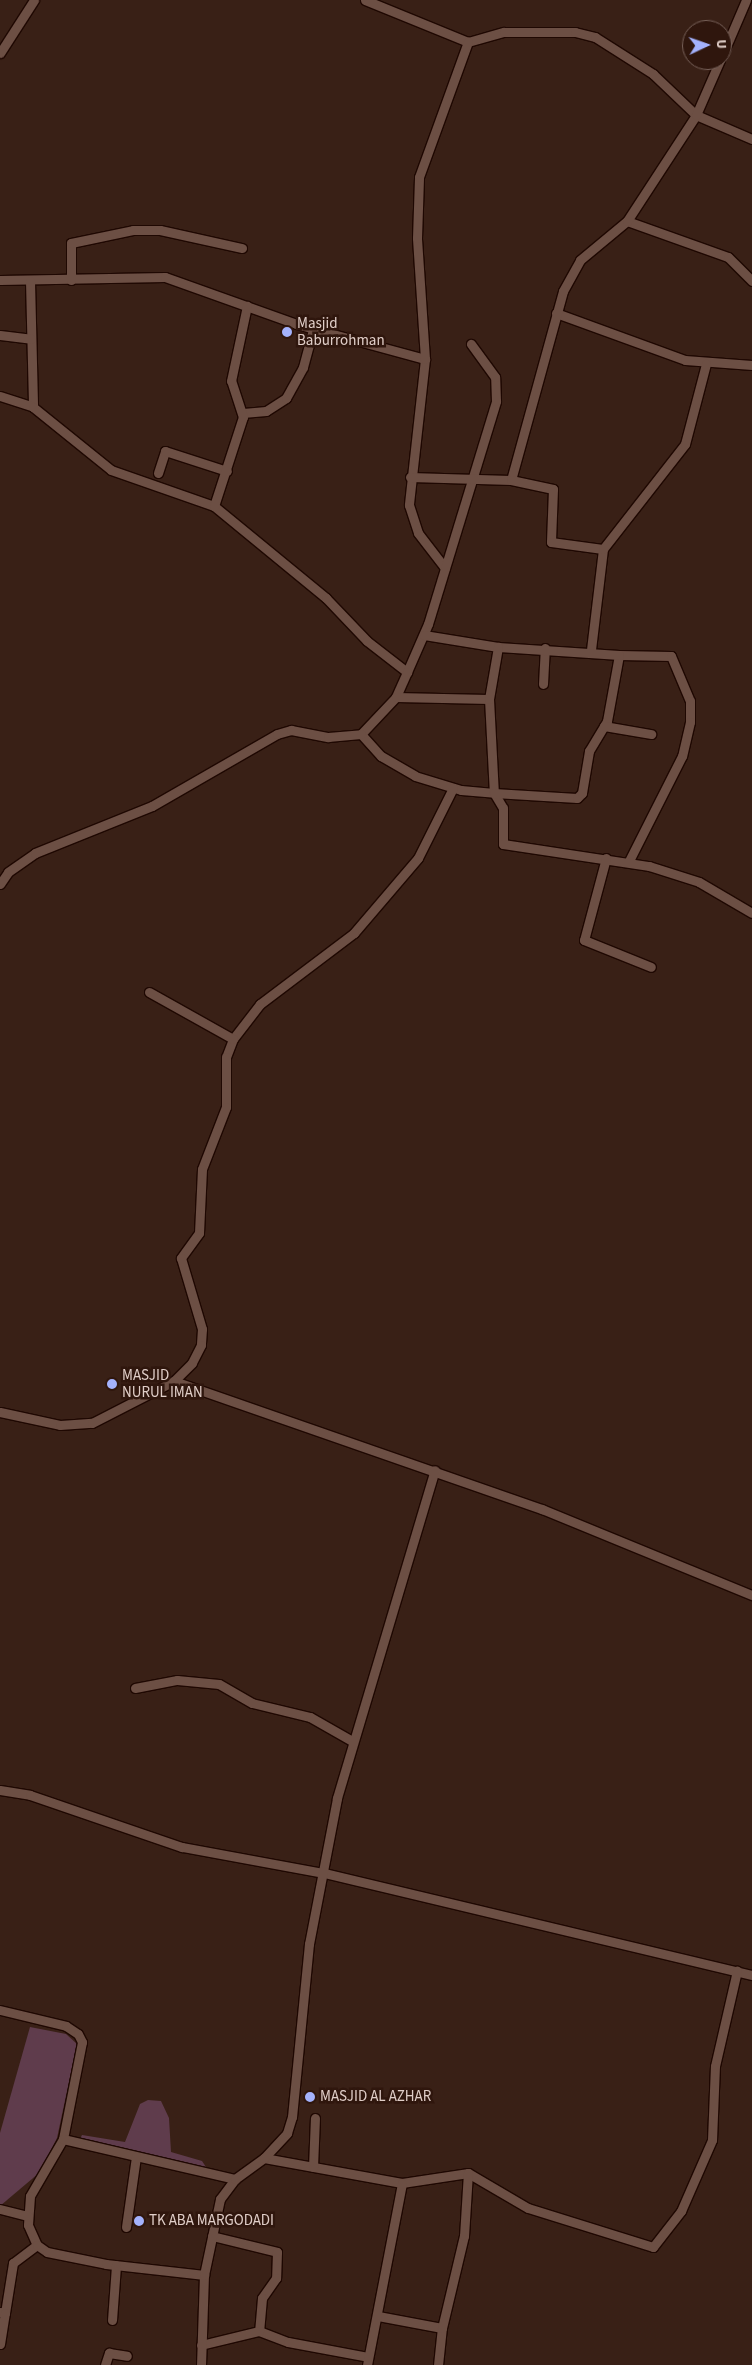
<!DOCTYPE html>
<html>
<head>
<meta charset="utf-8">
<style>
  body { margin:0 }
  #map { position:relative; width:752px; height:2365px; overflow:hidden; background:#392016; font-family:"Source Sans 3",sans-serif }
  div>[style] { position:absolute }
  [style*='--x'] { left:calc(var(--x)*1px); top:calc(var(--y)*1px); width:calc(var(--w)*1px); rotate:calc(var(--a)*1deg) }
  .water>* { inset:0; background:#5f3c4c }
  .roads { filter:drop-shadow(1px 0 #1f0802) drop-shadow(-1px 0 #1f0802) drop-shadow(0 1px #1f0802) drop-shadow(0 -1px #1f0802) }
  .minor>* { height:9px; margin:-4.5px; padding:0 4.5px; transform-origin:4.5px; border-radius:4.5px; background:#6c4f44 }
  .dots>* { width:14px; height:14px; translate:-50% -50%; box-sizing:border-box; border:2px solid #2f160d; border-radius:50% }
  span { translate:-50% -50%; white-space:nowrap; text-align:center; line-height:1.15; -webkit-text-stroke:5px #2f160d; paint-order:stroke }
  .poi-label { font-size:15px; color:#e0cec8 }
  .left { translate:0 -50%; text-align:left }
  .north { position:absolute; left:682px; top:20px; width:50px; height:50px; box-sizing:border-box; background:#2f160d; border:1px solid #766058; border-radius:50%; rotate:87deg; font-size:14px; font-weight:700; line-height:20px; text-align:center; color:#e0cec8 }
  .north::after { content:''; display:block; margin:auto; width:18px; height:22px; background:#a4b2fc; clip-path:polygon(50% 0,100% 100%,50% 72%,0 100%) }
</style>
</head>
<body>
<div id="map">
  <div class="water">
    <div style="clip-path:polygon(30px 2027px,66px 2034px,77px 2044px,57px 2138px,47px 2158px,39px 2173px,0 2206px,0 2133px)"></div>
    <div style="clip-path:polygon(148px 2100px,161px 2101px,169px 2118px,171px 2152px,202px 2161px,208px 2170px,80px 2139px,82px 2135px,125px 2142px,140px 2104px)"></div>
  </div>
  <div class="roads">
    <div class="minor">
      <div style="--x:365;--y:0;--w:111;--a:22.2"></div>
      <div style="--x:468;--y:42;--w:37;--a:-16"></div>
      <div style="--x:504;--y:32;--w:71;--a:0"></div>
      <div style="--x:575;--y:32;--w:21;--a:14"></div>
      <div style="--x:595;--y:37;--w:69;--a:32.5"></div>
      <div style="--x:653;--y:74;--w:59;--a:43.6"></div>
      <div style="--x:696;--y:115;--w:61;--a:23.2"></div>
      <div style="--x:0;--y:53;--w:63;--a:-57.3"></div>
      <div style="--x:722;--y:56;--w:61;--a:-66.8"></div>
      <div style="--x:627;--y:221;--w:107;--a:19.6"></div>
      <div style="--x:728;--y:257;--w:34;--a:45"></div>
      <div style="--x:0;--y:280;--w:165;--a:-1"></div>
      <div style="--x:165;--y:277;--w:139;--a:19.7"></div>
      <div style="--x:296;--y:324;--w:134;--a:15.2"></div>
      <div style="--x:425;--y:359;--w:147;--a:96.3"></div>
      <div style="--x:409;--y:505;--w:29;--a:72"></div>
      <div style="--x:418;--y:533;--w:44;--a:52.4"></div>
      <div style="--x:71;--y:280;--w:37;--a:-90"></div>
      <div style="--x:71;--y:243;--w:63;--a:-11.8"></div>
      <div style="--x:133;--y:230;--w:27;--a:0"></div>
      <div style="--x:160;--y:230;--w:84;--a:12.4"></div>
      <div style="--x:30;--y:281;--w:126;--a:88.6"></div>
      <div style="--x:556;--y:313;--w:137;--a:20"></div>
      <div style="--x:685;--y:360;--w:67;--a:4.3"></div>
      <div style="--x:0;--y:335;--w:31;--a:7"></div>
      <div style="--x:425;--y:359;--w:121;--a:-93.8"></div>
      <div style="--x:417;--y:238;--w:61;--a:-88.1"></div>
      <div style="--x:419;--y:177;--w:144;--a:-70.1"></div>
      <div style="--x:0;--y:396;--w:35;--a:18"></div>
      <div style="--x:33;--y:407;--w:100;--a:38.9"></div>
      <div style="--x:111;--y:470;--w:109;--a:19.3"></div>
      <div style="--x:214;--y:506;--w:145;--a:39.4"></div>
      <div style="--x:326;--y:598;--w:59;--a:46.4"></div>
      <div style="--x:367;--y:641;--w:51;--a:37.8"></div>
      <div style="--x:407;--y:672;--w:52;--a:-66.4"></div>
      <div style="--x:428;--y:624;--w:233;--a:-73"></div>
      <div style="--x:496;--y:401;--w:24;--a:-92"></div>
      <div style="--x:495;--y:377;--w:41;--a:-126"></div>
      <div style="--x:243;--y:413;--w:23;--a:-5"></div>
      <div style="--x:266;--y:411;--w:24;--a:-33"></div>
      <div style="--x:286;--y:398;--w:35;--a:-61"></div>
      <div style="--x:303;--y:367;--w:39;--a:-75"></div>
      <div style="--x:158;--y:473;--w:23;--a:-72"></div>
      <div style="--x:165;--y:451;--w:65;--a:17.9"></div>
      <div style="--x:410;--y:477;--w:101;--a:1.7"></div>
      <div style="--x:511;--y:480;--w:196;--a:-74.6"></div>
      <div style="--x:563;--y:291;--w:35;--a:-61"></div>
      <div style="--x:580;--y:260;--w:61;--a:-39.7"></div>
      <div style="--x:627;--y:221;--w:126;--a:-56.9"></div>
      <div style="--x:696;--y:115;--w:60;--a:-66.4"></div>
      <div style="--x:511;--y:480;--w:43;--a:12.1"></div>
      <div style="--x:553;--y:489;--w:53;--a:92.2"></div>
      <div style="--x:551;--y:542;--w:52;--a:7.7"></div>
      <div style="--x:603;--y:549;--w:102;--a:96.8"></div>
      <div style="--x:214;--y:506;--w:94;--a:-72"></div>
      <div style="--x:243;--y:417;--w:38;--a:-108"></div>
      <div style="--x:231;--y:381;--w:77;--a:-78"></div>
      <div style="--x:603;--y:549;--w:133;--a:-52"></div>
      <div style="--x:685;--y:444;--w:83;--a:-75.3"></div>
      <div style="--x:619;--y:655;--w:52;--a:1.1"></div>
      <div style="--x:671;--y:656;--w:49;--a:67.1"></div>
      <div style="--x:690;--y:701;--w:21;--a:90"></div>
      <div style="--x:690;--y:722;--w:35;--a:103"></div>
      <div style="--x:682;--y:756;--w:118;--a:116.8"></div>
      <div style="--x:407;--y:672;--w:27;--a:114"></div>
      <div style="--x:396;--y:697;--w:51;--a:133.4"></div>
      <div style="--x:361;--y:734;--w:30;--a:48"></div>
      <div style="--x:381;--y:756;--w:39;--a:30"></div>
      <div style="--x:415;--y:776;--w:48;--a:16.9"></div>
      <div style="--x:461;--y:790;--w:33;--a:5"></div>
      <div style="--x:494;--y:793;--w:17;--a:59"></div>
      <div style="--x:503;--y:808;--w:36;--a:90"></div>
      <div style="--x:503;--y:844;--w:148;--a:8.6"></div>
      <div style="--x:649;--y:866;--w:52;--a:17.7"></div>
      <div style="--x:699;--y:882;--w:61;--a:30.3"></div>
      <div style="--x:543;--y:684;--w:36;--a:-87"></div>
      <div style="--x:396;--y:697;--w:93;--a:1.2"></div>
      <div style="--x:489;--y:699;--w:94;--a:87"></div>
      <div style="--x:494;--y:793;--w:83;--a:3.4"></div>
      <div style="--x:577;--y:798;--w:7;--a:-45"></div>
      <div style="--x:582;--y:793;--w:43;--a:-80.5"></div>
      <div style="--x:589;--y:751;--w:35;--a:-59"></div>
      <div style="--x:607;--y:721;--w:67;--a:-79.7"></div>
      <div style="--x:619;--y:655;--w:121;--a:-176.2"></div>
      <div style="--x:498;--y:647;--w:75;--a:-170.8"></div>
      <div style="--x:489;--y:699;--w:53;--a:-80.2"></div>
      <div style="--x:604;--y:726;--w:48;--a:9.7"></div>
      <div style="--x:453;--y:788;--w:78;--a:116.6"></div>
      <div style="--x:418;--y:858;--w:99;--a:130.5"></div>
      <div style="--x:354;--y:933;--w:118;--a:142.9"></div>
      <div style="--x:260;--y:1004;--w:44;--a:127.6"></div>
      <div style="--x:233;--y:1039;--w:19;--a:111"></div>
      <div style="--x:226;--y:1057;--w:50;--a:90"></div>
      <div style="--x:226;--y:1107;--w:66;--a:111.2"></div>
      <div style="--x:202;--y:1169;--w:64;--a:92.7"></div>
      <div style="--x:199;--y:1233;--w:31;--a:126"></div>
      <div style="--x:181;--y:1258;--w:74;--a:73.5"></div>
      <div style="--x:202;--y:1329;--w:16;--a:94"></div>
      <div style="--x:201;--y:1345;--w:20;--a:117"></div>
      <div style="--x:192;--y:1363;--w:25;--a:135"></div>
      <div style="--x:174;--y:1381;--w:390;--a:19.2"></div>
      <div style="--x:542;--y:1509;--w:227;--a:22.3"></div>
      <div style="--x:606;--y:858;--w:85;--a:105"></div>
      <div style="--x:584;--y:940;--w:72;--a:21.9"></div>
      <div style="--x:0;--y:884;--w:14;--a:-56"></div>
      <div style="--x:8;--y:872;--w:33;--a:-35"></div>
      <div style="--x:35;--y:853;--w:126;--a:-21.9"></div>
      <div style="--x:152;--y:806;--w:144;--a:-29.9"></div>
      <div style="--x:277;--y:734;--w:15;--a:-16"></div>
      <div style="--x:291;--y:730;--w:38;--a:11"></div>
      <div style="--x:328;--y:737;--w:33;--a:-5"></div>
      <div style="--x:149;--y:992;--w:96;--a:29.2"></div>
      <div style="--x:0;--y:1412;--w:61;--a:12.2"></div>
      <div style="--x:60;--y:1425;--w:32;--a:-4"></div>
      <div style="--x:92;--y:1423;--w:92;--a:-27.1"></div>
      <div style="--x:135;--y:1688;--w:43;--a:-10.8"></div>
      <div style="--x:177;--y:1680;--w:42;--a:5.4"></div>
      <div style="--x:219;--y:1684;--w:38;--a:30"></div>
      <div style="--x:252;--y:1703;--w:60;--a:13.6"></div>
      <div style="--x:310;--y:1717;--w:48;--a:29.7"></div>
      <div style="--x:0;--y:1790;--w:30;--a:9"></div>
      <div style="--x:30;--y:1795;--w:161;--a:18.9"></div>
      <div style="--x:182;--y:1847;--w:144;--a:10.4"></div>
      <div style="--x:324;--y:1873;--w:440;--a:13.4"></div>
      <div style="--x:0;--y:2010;--w:68;--a:13.6"></div>
      <div style="--x:66;--y:2026;--w:14;--a:34"></div>
      <div style="--x:78;--y:2034;--w:9;--a:63"></div>
      <div style="--x:82;--y:2042;--w:99;--a:101.1"></div>
      <div style="--x:63;--y:2139;--w:66;--a:120.1"></div>
      <div style="--x:30;--y:2196;--w:29;--a:94"></div>
      <div style="--x:28;--y:2225;--w:22;--a:66"></div>
      <div style="--x:63;--y:2139;--w:177;--a:13.1"></div>
      <div style="--x:264;--y:2158;--w:140;--a:10.3"></div>
      <div style="--x:402;--y:2183;--w:67;--a:-8.6"></div>
      <div style="--x:468;--y:2173;--w:69;--a:30.3"></div>
      <div style="--x:528;--y:2208;--w:131;--a:17.3"></div>
      <div style="--x:653;--y:2247;--w:46;--a:-52.1"></div>
      <div style="--x:681;--y:2211;--w:77;--a:-66.4"></div>
      <div style="--x:712;--y:2140;--w:74;--a:-87.7"></div>
      <div style="--x:715;--y:2066;--w:98;--a:-77"></div>
      <div style="--x:313;--y:2167;--w:49;--a:-87.7"></div>
      <div style="--x:0;--y:2209;--w:29;--a:14"></div>
      <div style="--x:126;--y:2227;--w:71;--a:-81.9"></div>
      <div style="--x:212;--y:2236;--w:67;--a:13.8"></div>
      <div style="--x:277;--y:2252;--w:26;--a:92"></div>
      <div style="--x:276;--y:2278;--w:24;--a:125"></div>
      <div style="--x:262;--y:2298;--w:33;--a:95"></div>
      <div style="--x:259;--y:2331;--w:31;--a:21"></div>
      <div style="--x:288;--y:2342;--w:81;--a:10.6"></div>
      <div style="--x:0;--y:2312;--w:5;--a:11"></div>
      <div style="--x:5;--y:2313;--w:51;--a:-80.9"></div>
      <div style="--x:13;--y:2263;--w:30;--a:-37"></div>
      <div style="--x:37;--y:2245;--w:12;--a:35"></div>
      <div style="--x:47;--y:2252;--w:60;--a:11.5"></div>
      <div style="--x:106;--y:2264;--w:99;--a:6.4"></div>
      <div style="--x:378;--y:2316;--w:65;--a:10.6"></div>
      <div style="--x:112;--y:2320;--w:55;--a:-85.8"></div>
      <div style="--x:0;--y:2344;--w:31;--a:-81"></div>
      <div style="--x:201;--y:2345;--w:60;--a:-13.6"></div>
      <div style="--x:105;--y:2365;--w:13;--a:-72"></div>
      <div style="--x:109;--y:2353;--w:18;--a:9"></div>
      <div style="--x:201;--y:2365;--w:90;--a:-88.1"></div>
      <div style="--x:204;--y:2275;--w:78;--a:-78.1"></div>
      <div style="--x:220;--y:2199;--w:25;--a:-53"></div>
      <div style="--x:235;--y:2179;--w:36;--a:-36"></div>
      <div style="--x:264;--y:2158;--w:34;--a:-47"></div>
      <div style="--x:287;--y:2133;--w:17;--a:-73"></div>
      <div style="--x:292;--y:2117;--w:174;--a:-84.4"></div>
      <div style="--x:309;--y:1944;--w:149;--a:-79.1"></div>
      <div style="--x:337;--y:1798;--w:342;--a:-73.4"></div>
      <div style="--x:367;--y:2365;--w:185;--a:-79.1"></div>
      <div style="--x:438;--y:2365;--w:37;--a:-84"></div>
      <div style="--x:442;--y:2328;--w:95;--a:-76.6"></div>
      <div style="--x:464;--y:2236;--w:63;--a:-86.4"></div>
    </div>
  </div>
  <div class="dots">
    <div style="left:287px;top:332px;background:#a4b2fc"></div>
    <div style="left:112px;top:1384px;background:#a4b2fc"></div>
    <div style="left:310px;top:2097px;background:#a4b2fc"></div>
    <div style="left:139px;top:2221px;background:#a4b2fc"></div>
  </div>
  <div class="poi-label">
    <span class="left" style="left:297px;top:332px">Masjid<br>Baburrohman</span>
    <span class="left" style="left:122px;top:1384px">MASJID<br>NURUL IMAN</span>
    <span class="left" style="left:320px;top:2097px">MASJID AL AZHAR</span>
    <span class="left" style="left:149px;top:2221px">TK ABA MARGODADI</span>
  </div>
  <div class="north">U</div>
</div>
</body>
</html>
